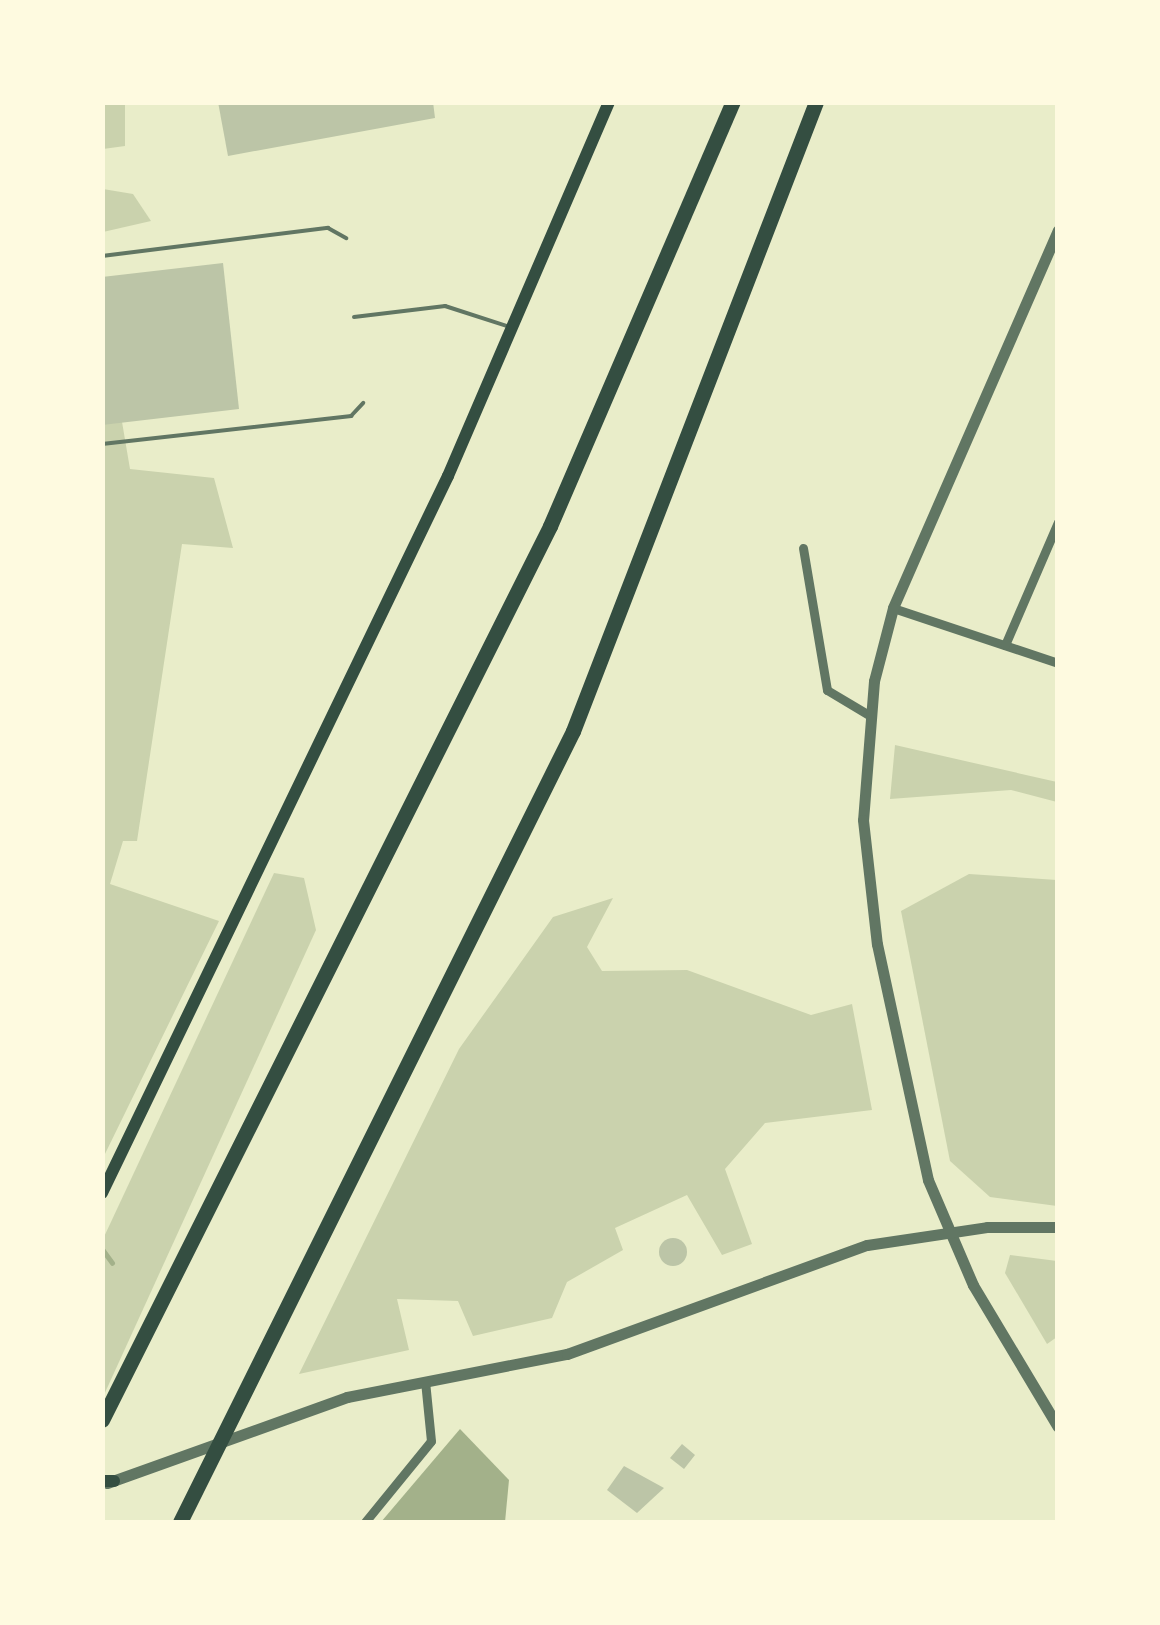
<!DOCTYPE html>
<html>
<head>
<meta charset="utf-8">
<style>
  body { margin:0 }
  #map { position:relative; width:1160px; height:1625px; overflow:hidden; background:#e9edc9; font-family:Rubik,sans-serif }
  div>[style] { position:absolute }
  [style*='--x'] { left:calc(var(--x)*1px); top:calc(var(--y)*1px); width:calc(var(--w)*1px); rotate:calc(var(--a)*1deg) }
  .green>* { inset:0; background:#cad2ad }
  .water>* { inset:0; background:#a3b18a }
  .stream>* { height:5px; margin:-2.5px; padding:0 2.5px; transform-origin:2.5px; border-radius:2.5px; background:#a3b18a }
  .building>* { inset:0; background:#bcc5a7 }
  .round { border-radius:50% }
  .service>* { height:4px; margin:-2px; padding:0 2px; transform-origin:2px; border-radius:2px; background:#617663 }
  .minor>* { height:9px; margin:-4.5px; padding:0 4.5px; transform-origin:4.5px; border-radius:4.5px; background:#617663 }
  .tertiary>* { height:11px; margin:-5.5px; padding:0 5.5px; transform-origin:5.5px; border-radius:5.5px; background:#617663 }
  .secondary>* { height:12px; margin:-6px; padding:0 6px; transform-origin:6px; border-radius:6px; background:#344e41 }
  .motorway>* { height:15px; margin:-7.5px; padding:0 7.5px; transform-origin:7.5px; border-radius:7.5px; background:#344e41 }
  span { translate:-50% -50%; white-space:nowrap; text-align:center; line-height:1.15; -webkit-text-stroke:8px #fefae0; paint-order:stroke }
  .frame { position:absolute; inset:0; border:105px solid #fefae0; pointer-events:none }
</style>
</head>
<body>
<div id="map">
  <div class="green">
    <div style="clip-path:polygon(102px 103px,125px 103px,125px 146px,103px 149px)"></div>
    <div style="clip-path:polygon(103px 189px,133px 194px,151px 221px,103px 232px)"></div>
    <div style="clip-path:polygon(120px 410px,130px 469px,214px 478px,233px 548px,182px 544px,137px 841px,123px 841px,110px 884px,219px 921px,103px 1158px,102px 421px)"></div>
    <div style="clip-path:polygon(895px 745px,1057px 782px,1057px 802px,1011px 790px,890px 799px)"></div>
    <div style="clip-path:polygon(274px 873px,304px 878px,316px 930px,103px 1397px,103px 1239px)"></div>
    <div style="clip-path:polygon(969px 874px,1057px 880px,1057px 1206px,990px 1197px,950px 1161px,901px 911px)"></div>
    <div style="clip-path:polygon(613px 898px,587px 947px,602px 971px,687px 970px,811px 1015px,852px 1004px,872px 1110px,765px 1123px,725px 1169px,752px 1244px,722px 1255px,687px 1195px,615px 1228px,623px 1250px,567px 1282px,552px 1318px,473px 1336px,458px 1301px,397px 1299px,409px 1350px,299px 1374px,459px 1049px,553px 917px)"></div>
    <div style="clip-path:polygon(1010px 1255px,1057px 1261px,1057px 1337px,1047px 1344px,1005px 1273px)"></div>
  </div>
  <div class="water">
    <div style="clip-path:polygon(460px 1429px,509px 1480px,505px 1522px,381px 1522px)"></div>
  </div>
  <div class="stream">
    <div style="--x:102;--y:1249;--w:17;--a:54"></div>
  </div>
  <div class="building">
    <div style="clip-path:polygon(218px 102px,433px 102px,435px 118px,228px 156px)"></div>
    <div style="clip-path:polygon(223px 263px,239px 409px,102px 425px,102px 277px)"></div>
    <div class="round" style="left:659px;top:1238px;width:28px;height:28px"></div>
    <div style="clip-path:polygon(682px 1444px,695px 1455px,684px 1469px,670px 1458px)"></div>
    <div style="clip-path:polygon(624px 1466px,664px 1488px,637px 1513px,607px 1490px)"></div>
  </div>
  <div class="service">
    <div style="--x:102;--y:256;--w:228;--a:-7.1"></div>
    <div style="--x:328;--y:228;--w:21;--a:29"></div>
    <div style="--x:354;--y:317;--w:92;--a:-6.9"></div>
    <div style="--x:445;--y:306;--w:68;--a:17.9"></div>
    <div style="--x:102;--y:444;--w:251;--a:-6.4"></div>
    <div style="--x:351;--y:416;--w:18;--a:-47"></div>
  </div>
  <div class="minor">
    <div style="--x:803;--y:548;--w:144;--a:80.4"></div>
    <div style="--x:827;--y:690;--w:49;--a:30.8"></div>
    <div style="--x:893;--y:608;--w:174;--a:18.4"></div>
    <div style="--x:1005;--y:645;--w:134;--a:-66.7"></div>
    <div style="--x:365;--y:1522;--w:104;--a:-50.8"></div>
    <div style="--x:431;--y:1441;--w:60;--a:-95.7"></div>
  </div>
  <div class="tertiary">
    <div style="--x:1058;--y:230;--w:412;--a:113.6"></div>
    <div style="--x:893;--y:608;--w:75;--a:104.6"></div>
    <div style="--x:874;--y:681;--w:139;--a:94.5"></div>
    <div style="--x:863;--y:820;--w:125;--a:83.6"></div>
    <div style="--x:877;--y:944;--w:241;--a:77.8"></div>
    <div style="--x:928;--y:1180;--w:114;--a:66.8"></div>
    <div style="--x:973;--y:1285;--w:165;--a:59.1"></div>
    <div style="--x:107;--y:1483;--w:255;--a:-19.7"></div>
    <div style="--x:347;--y:1397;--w:224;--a:-11.1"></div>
    <div style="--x:567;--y:1354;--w:319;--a:-20"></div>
    <div style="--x:867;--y:1245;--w:121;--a:-8.5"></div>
    <div style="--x:987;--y:1227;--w:71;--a:0"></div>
  </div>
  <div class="secondary">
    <div style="--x:102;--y:1193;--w:796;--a:-64.24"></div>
    <div style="--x:448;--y:476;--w:407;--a:-66.7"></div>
    <div style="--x:102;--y:1481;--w:12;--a:0"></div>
  </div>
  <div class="motorway">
    <div style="--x:102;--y:1420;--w:1000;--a:-63.38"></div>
    <div style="--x:550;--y:526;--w:462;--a:-66.7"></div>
    <div style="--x:180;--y:1522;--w:883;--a:-63.58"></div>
    <div style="--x:573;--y:731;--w:674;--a:-68.88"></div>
  </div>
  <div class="frame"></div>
</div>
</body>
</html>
